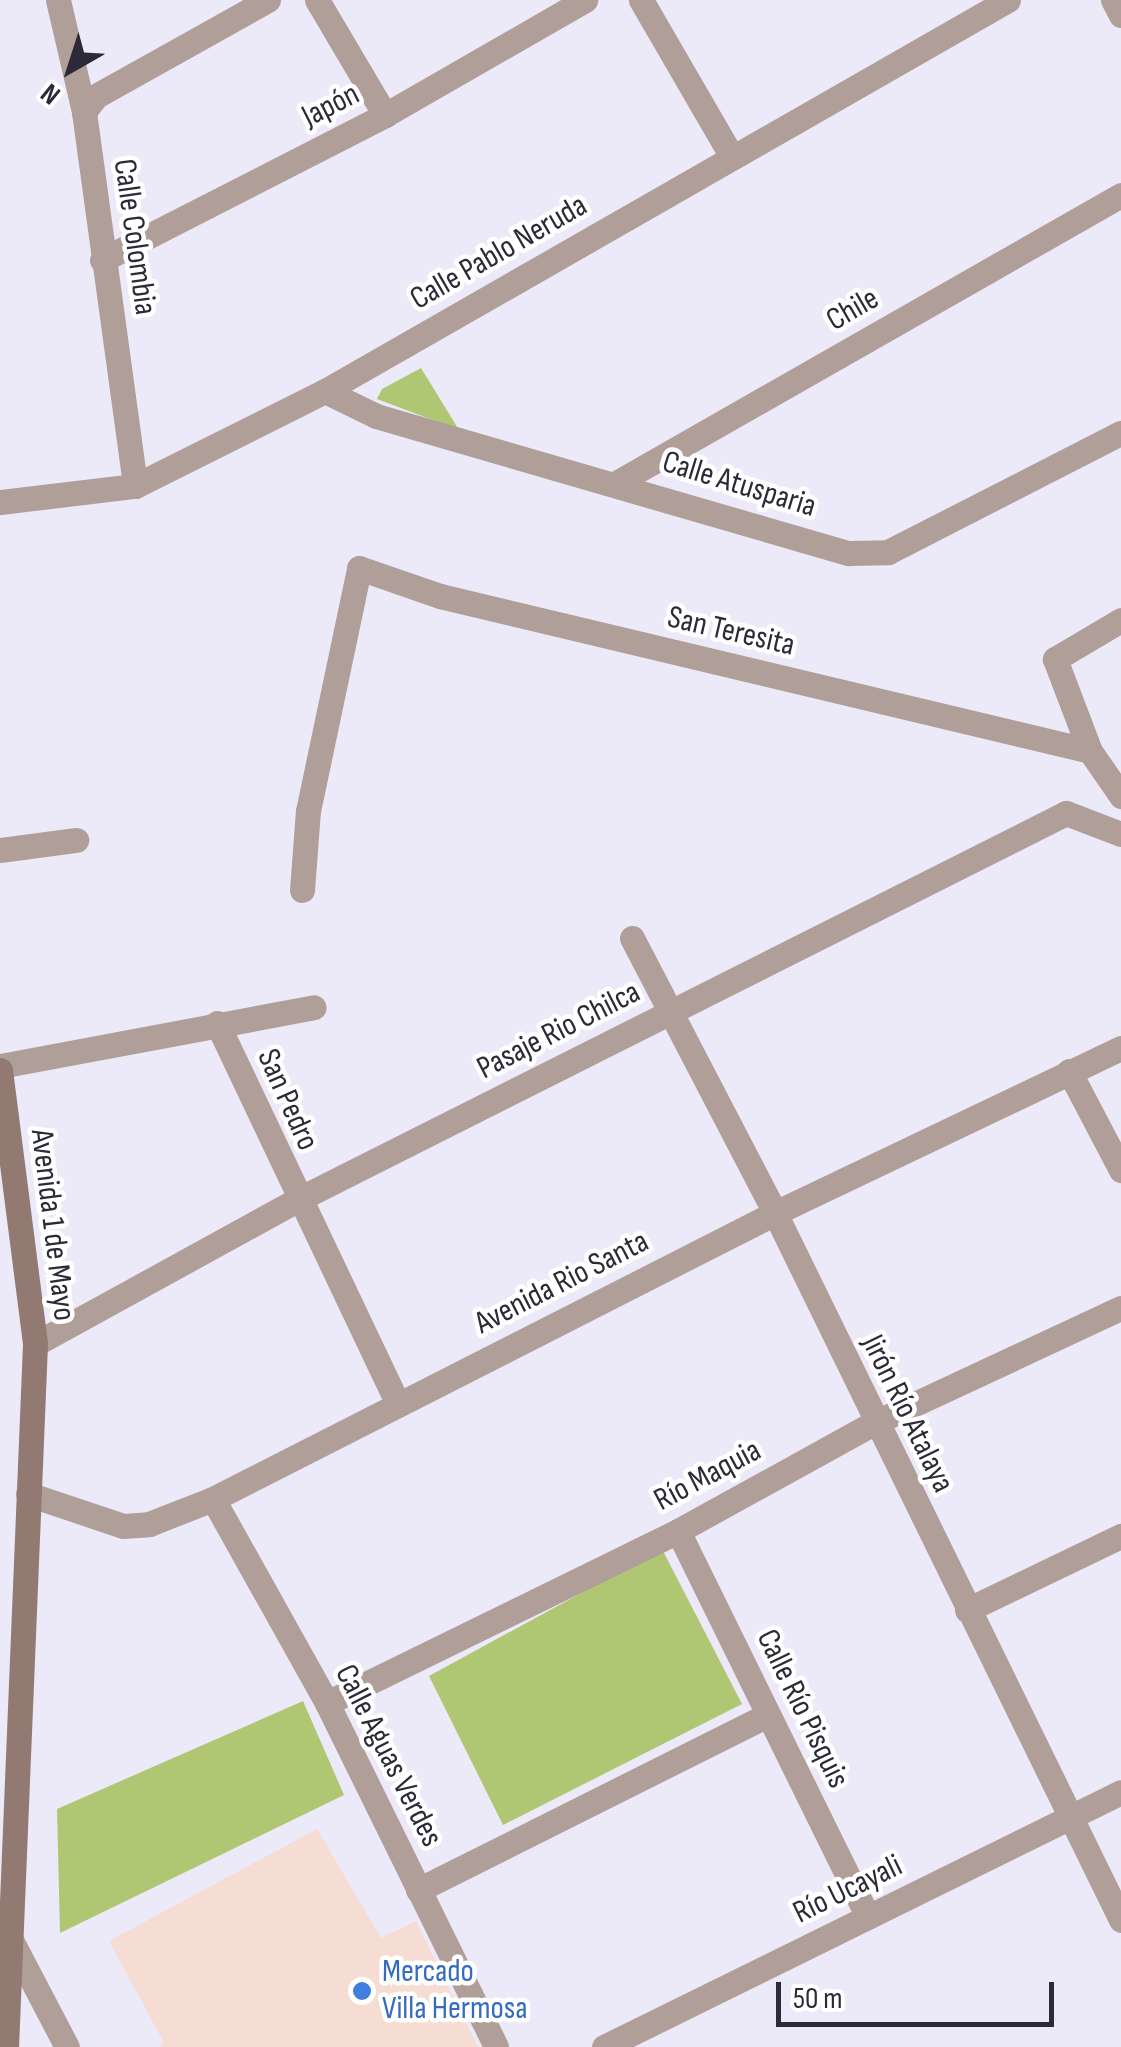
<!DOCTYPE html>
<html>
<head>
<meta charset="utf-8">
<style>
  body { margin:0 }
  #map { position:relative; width:1121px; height:2047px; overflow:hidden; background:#eceaf9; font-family:"Sofia Sans Condensed",sans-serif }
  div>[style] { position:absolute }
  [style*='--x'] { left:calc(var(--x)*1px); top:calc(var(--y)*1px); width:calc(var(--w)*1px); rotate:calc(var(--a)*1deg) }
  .commercial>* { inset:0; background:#f5ddd3 }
  .green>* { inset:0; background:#afc672 }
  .street>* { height:25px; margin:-12.5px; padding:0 12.5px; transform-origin:12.5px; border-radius:12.5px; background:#b09f99 }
  .secondary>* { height:25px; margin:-12.5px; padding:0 12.5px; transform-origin:12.5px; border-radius:12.5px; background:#927971 }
  .dots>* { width:28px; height:28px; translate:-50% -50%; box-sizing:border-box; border:5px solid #fff; border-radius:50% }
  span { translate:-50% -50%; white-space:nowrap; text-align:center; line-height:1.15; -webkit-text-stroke:9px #fff; paint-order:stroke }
  .street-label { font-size:32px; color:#2c2a38 }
  .shop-label { font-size:32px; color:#366cbe }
  .left { translate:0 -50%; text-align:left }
  .north { position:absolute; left:20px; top:20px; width:100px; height:100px; -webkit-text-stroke:8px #fff; paint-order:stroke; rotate:219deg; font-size:28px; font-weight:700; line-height:40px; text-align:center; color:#2c2a38 }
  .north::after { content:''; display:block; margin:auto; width:35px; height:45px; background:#2c2a38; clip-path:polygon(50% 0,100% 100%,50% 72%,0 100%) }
  .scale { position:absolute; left:776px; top:1982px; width:278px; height:45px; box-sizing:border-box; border:5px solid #2c2a38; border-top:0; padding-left:12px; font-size:30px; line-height:35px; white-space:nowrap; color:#2c2a38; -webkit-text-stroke:8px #fff; paint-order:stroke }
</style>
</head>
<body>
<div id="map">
  <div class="commercial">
    <div style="clip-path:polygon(317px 1829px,381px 1938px,416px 1921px,478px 2047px,159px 2047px,164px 2043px,109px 1941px)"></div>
  </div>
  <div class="green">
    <div style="clip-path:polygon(421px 368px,459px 430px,377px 399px,382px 389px)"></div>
    <div style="clip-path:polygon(662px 1549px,742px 1704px,503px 1825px,429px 1676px)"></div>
    <div style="clip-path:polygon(303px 1701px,344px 1795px,60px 1933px,57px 1809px)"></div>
  </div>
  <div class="street">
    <div style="--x:58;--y:0;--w:115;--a:76.9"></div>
    <div style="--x:84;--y:112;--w:377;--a:82.2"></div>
    <div style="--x:317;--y:0;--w:134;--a:59.4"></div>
    <div style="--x:641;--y:0;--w:181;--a:59.9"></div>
    <div style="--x:1113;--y:0;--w:17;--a:62"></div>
    <div style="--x:84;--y:112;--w:20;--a:-53"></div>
    <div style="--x:96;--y:96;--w:197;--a:-29.2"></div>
    <div style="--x:102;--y:260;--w:318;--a:-27.1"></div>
    <div style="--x:385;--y:115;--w:231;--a:-29.9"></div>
    <div style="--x:325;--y:391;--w:57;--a:26.1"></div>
    <div style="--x:376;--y:416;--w:492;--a:16.2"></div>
    <div style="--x:849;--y:553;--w:39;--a:-1"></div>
    <div style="--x:888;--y:552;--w:262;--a:-27.1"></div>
    <div style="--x:618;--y:482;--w:579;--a:-29.71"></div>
    <div style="--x:0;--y:502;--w:136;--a:-6.8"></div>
    <div style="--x:135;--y:486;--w:212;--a:-26.6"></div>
    <div style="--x:325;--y:391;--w:787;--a:-29.79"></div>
    <div style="--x:1121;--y:620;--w:77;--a:149.4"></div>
    <div style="--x:1055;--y:659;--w:98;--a:69.2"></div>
    <div style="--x:1090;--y:751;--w:55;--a:55.4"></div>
    <div style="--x:0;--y:850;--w:77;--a:-7.5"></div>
    <div style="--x:302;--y:890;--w:79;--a:-85.7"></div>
    <div style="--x:308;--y:811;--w:248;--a:-78.1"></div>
    <div style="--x:359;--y:568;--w:86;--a:19.1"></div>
    <div style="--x:440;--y:596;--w:668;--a:13.41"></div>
    <div style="--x:632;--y:938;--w:310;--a:62.5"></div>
    <div style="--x:775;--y:1213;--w:787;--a:63.92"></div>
    <div style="--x:217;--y:1023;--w:420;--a:64.6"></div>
    <div style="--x:0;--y:1066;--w:319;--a:-10.6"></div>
    <div style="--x:1069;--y:1071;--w:112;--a:62.3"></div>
    <div style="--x:35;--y:1344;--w:299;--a:-28.8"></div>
    <div style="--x:297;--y:1200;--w:861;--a:-26.71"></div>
    <div style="--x:1066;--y:813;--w:59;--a:20.9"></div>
    <div style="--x:28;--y:1494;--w:100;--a:18.6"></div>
    <div style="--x:123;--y:1526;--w:26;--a:-4"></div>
    <div style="--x:149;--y:1524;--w:69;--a:-21.3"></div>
    <div style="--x:213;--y:1499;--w:631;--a:-26.97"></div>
    <div style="--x:775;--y:1213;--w:383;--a:-25.5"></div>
    <div style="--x:213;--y:1499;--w:234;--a:60.8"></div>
    <div style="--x:327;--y:1703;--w:383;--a:63.8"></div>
    <div style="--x:678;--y:1531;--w:430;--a:63.8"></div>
    <div style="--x:967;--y:1610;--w:171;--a:-25.7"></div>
    <div style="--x:327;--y:1703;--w:391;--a:-26.1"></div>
    <div style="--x:678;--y:1531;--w:224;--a:-28.9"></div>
    <div style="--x:874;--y:1423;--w:272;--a:-25"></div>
    <div style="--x:418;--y:1890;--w:391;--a:-26.6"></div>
    <div style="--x:10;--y:1938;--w:123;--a:62.4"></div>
    <div style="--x:604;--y:2047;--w:576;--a:-26.25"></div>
  </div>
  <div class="secondary">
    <div style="--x:0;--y:1070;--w:276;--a:82.7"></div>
    <div style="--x:35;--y:1344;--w:704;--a:92.36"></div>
  </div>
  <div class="dots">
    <div style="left:362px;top:1991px;background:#3f7fe0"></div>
  </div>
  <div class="street-label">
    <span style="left:331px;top:106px;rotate:-27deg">Japón</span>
    <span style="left:134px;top:237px;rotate:82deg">Calle Colombia</span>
    <span style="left:499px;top:253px;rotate:-30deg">Calle Pablo Neruda</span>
    <span style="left:853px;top:310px;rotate:-30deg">Chile</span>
    <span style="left:739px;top:485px;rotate:17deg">Calle Atusparia</span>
    <span style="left:731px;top:632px;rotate:13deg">San Teresita</span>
    <span style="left:559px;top:1031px;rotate:-27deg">Pasaje Rio Chilca</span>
    <span style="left:287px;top:1100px;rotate:66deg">San Pedro</span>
    <span style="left:52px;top:1225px;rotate:83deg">Avenida 1 de Mayo</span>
    <span style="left:562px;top:1283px;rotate:-27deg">Avenida Rio Santa</span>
    <span style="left:907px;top:1414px;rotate:64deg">Jirón Río Atalaya</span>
    <span style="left:708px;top:1476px;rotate:-28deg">Río Maquia</span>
    <span style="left:802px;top:1709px;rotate:64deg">Calle Río Pisquis</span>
    <span style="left:388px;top:1756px;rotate:63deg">Calle Aguas Verdes</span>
    <span style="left:848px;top:1890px;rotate:-26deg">Río Ucayali</span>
  </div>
  <div class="shop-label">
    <span class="left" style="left:382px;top:1991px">Mercado<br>Villa Hermosa</span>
  </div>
  <div class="north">N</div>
  <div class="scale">50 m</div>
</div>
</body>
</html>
